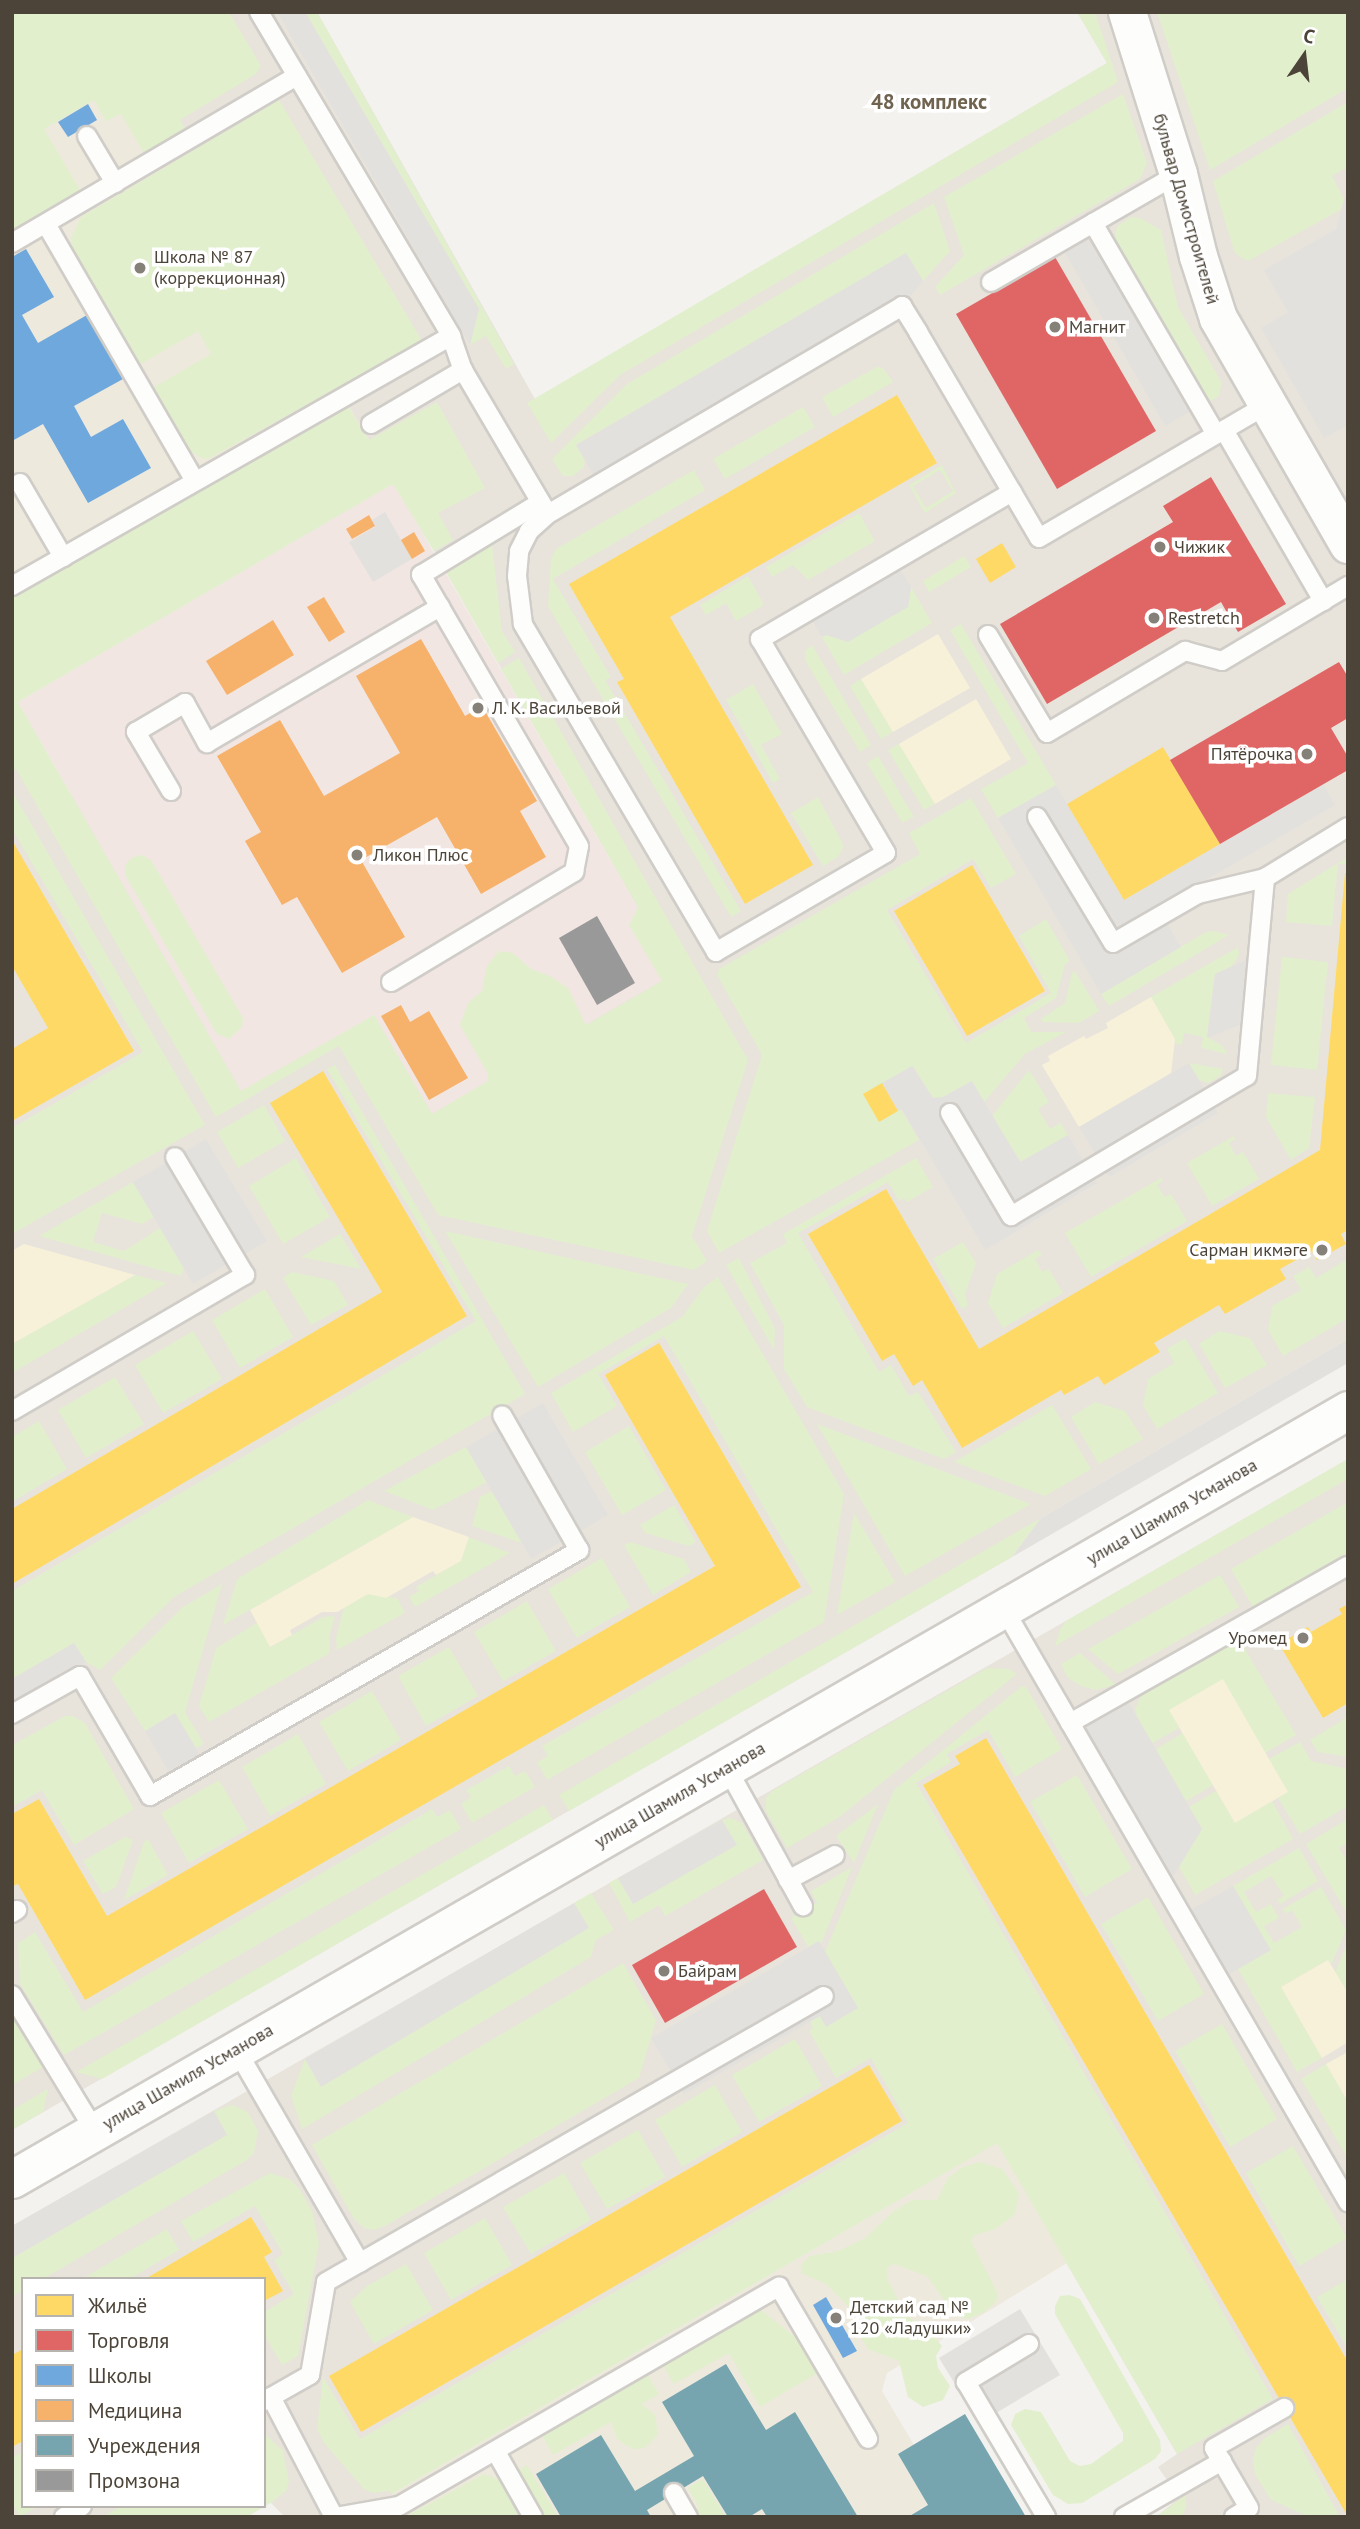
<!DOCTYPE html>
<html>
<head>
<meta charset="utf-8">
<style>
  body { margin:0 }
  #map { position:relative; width:1360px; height:2529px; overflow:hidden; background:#f3f2ee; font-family:"PT Sans",sans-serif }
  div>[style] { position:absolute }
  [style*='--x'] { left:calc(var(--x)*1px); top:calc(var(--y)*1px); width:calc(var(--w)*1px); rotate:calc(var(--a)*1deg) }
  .residential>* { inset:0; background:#e8e4db }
  .education>* { inset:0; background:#eee9dd }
  .medical>* { inset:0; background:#f2e6e3 }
  .green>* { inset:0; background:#e1efcd }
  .sand>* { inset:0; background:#f7f1d9 }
  .parking>* { inset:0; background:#e3e1dd }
  .homes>* { inset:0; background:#ffd966 }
  .shops>* { inset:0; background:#e06666 }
  .schools>* { inset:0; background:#6fa8dc }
  .health>* { inset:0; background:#f6b26b }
  .public>* { inset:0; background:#76a5af }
  .industry>* { inset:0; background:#999 }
  .roads { filter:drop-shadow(2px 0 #d0cdc8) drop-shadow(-2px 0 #d0cdc8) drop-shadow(0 2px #d0cdc8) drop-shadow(0 -2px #d0cdc8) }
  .lane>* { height:18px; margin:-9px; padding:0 9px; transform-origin:9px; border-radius:9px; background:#fdfdfc }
  .street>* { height:37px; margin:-18.5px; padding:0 18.5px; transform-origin:18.5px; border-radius:18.5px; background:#fdfdfc }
  .dots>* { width:19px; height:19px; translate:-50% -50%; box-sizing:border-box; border:4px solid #fff; border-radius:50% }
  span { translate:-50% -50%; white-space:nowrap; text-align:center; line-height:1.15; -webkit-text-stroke:7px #fff; paint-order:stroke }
  .street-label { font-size:18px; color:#4c4438 }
  .poi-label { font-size:18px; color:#4c4438 }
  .left { translate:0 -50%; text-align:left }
  .right { translate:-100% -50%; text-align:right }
  .quarter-label { font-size:21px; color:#6f624f; font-weight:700 }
  .frame { position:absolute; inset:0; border:14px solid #4c4438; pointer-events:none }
  .legend { position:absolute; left:21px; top:2277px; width:245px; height:231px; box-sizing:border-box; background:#fff; border:2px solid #b7b4af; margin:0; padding:9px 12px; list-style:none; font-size:21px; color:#4c4438 }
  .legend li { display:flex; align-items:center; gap:14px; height:35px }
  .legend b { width:35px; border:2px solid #b7b4af }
  .north { position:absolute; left:1269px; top:21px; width:70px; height:70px; -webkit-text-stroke:5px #fff; paint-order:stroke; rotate:14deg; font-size:19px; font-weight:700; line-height:28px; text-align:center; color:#4c4438 }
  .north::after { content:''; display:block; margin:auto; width:24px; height:32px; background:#4c4438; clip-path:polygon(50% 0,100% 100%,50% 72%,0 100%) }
</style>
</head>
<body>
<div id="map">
  <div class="residential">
    <div style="clip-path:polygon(12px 12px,317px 12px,535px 399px,1107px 63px,1077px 12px,1348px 12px,1348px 1339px,1041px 1518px,1012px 1557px,12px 2130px,12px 751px,374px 1015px,675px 973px,434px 551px,179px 120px)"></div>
    <div style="clip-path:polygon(1348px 1459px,1348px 2517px,1156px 2517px,1179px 2498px,1158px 2467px,1177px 2454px,997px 2143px,392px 2493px,406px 2517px,285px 2517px,264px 2496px,264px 2279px,23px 2279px,23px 2506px,246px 2506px,228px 2517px,12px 2517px,12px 2226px)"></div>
  </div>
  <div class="education">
    <div style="clip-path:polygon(12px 71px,179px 120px,369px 440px,18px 702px,38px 737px,12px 751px)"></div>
    <div style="clip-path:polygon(997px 2143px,1067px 2263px,887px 2373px,882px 2391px,914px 2445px,898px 2454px,928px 2505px,908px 2517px,858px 2517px,762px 2509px,767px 2517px,406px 2517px,399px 2506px,392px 2494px)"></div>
  </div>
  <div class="medical">
    <div style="clip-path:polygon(394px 483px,675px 973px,432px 1114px,374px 1016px,241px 1091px,18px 702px)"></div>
  </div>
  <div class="green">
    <div style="clip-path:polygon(12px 12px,229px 12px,261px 66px,256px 74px,180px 120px,185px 129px,144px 153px,121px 114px,106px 121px,94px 100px,44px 129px,80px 190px,12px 230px)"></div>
    <div style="clip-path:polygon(305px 12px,317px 12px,514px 364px,506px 369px,486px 336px,470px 345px,479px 309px)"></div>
    <div style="clip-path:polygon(1077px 12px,1095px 12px,1118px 82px,620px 375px,551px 443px,527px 403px,1107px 63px)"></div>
    <div style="clip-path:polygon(1157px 12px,1348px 12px,1348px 88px,1210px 170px)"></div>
    <div style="clip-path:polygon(1123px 94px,1147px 163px,1140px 179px,940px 295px,935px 287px,964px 255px,944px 197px)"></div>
    <div style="clip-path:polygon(279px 100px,422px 341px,210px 458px,203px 459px,189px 450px,154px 387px,211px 354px,198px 331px,141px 364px,73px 250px,71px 238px,81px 217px)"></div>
    <div style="clip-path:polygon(1348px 102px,1348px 167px,1332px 176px,1344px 199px,1342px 209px,1248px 261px,1240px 257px,1234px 251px,1213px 181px)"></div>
    <div style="clip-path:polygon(934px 203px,950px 251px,923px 281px,907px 254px,576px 445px,585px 459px,584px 467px,573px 476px,563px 476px,560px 472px,552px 459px,627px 384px)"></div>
    <div style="clip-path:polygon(1131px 217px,1140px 218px,1161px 230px,1178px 307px,1222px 383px,1219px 396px,1207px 403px,1114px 241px,1117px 226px)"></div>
    <div style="clip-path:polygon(877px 367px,883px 368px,893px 382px,833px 417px,822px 397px)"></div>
    <div style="clip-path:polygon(437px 402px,485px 488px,438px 513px,453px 540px,434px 551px,393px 484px,18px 702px,241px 1091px,374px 1015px,432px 1114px,488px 1081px,488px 1074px,460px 1025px,468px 1003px,482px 991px,487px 966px,499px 951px,513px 953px,531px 969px,550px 976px,568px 988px,586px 1025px,662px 981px,629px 925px,638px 907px,501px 669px,519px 658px,748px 1060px,692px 1236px,707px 1261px,694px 1270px,438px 1215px,339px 1046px,216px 1117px,16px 769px,12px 770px,12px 598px,348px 407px,369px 440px)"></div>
    <div style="clip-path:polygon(803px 407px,815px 427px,725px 479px,713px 459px)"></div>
    <div style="clip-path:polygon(evenodd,942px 465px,956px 493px,925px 513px,909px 485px,942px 465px,940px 470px,953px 491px,926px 508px,913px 486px,940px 470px)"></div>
    <div style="clip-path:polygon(694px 470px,705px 490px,553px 579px,611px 677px,605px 680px,741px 911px,731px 917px,548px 606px,551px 559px,556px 549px)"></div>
    <div style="clip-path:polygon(859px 513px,875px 541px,808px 580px,793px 565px,772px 577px,766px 567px)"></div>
    <div style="clip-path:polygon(492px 545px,502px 631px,515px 652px,498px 663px,446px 572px)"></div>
    <div style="clip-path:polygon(964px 556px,971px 567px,929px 592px,923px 581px)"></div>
    <div style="clip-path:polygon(748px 576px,764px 605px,736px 621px,726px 603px,706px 615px,700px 605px)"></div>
    <div style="clip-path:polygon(911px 587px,932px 623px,844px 675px,822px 637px,908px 607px)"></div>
    <div style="clip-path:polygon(961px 624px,1056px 785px,998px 818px,981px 789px,1028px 763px,950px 630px)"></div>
    <div style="clip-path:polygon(812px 645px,871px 745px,860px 752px,805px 660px,805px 651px)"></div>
    <div style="clip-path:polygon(861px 679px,893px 732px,881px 739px,850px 686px)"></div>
    <div style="clip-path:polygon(753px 684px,782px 734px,761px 745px,780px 779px,773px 783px,726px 700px)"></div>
    <div style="clip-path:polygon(899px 744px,935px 804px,924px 810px,888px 750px)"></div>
    <div style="clip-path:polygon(878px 756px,914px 817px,902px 823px,867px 763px)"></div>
    <div style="clip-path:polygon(12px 791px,205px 1125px,12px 1234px,12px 1128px,143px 1052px,12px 829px)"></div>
    <div style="clip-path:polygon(818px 797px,844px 846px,838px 857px,823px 866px,791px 813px)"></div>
    <div style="clip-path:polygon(971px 798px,1016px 874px,991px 888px,973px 859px,887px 910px,966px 1043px,1051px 993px,1019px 936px,1046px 919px,1070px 961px,1065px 964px,1056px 998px,1024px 1018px,1031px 1032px,1066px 1032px,1025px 1054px,984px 1102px,972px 1081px,943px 1097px,933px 1098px,913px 1066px,879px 1121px,901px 1109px,919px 1140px,719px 1253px,707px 1231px,762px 1055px,717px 975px,719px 969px,920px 854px,909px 833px)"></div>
    <div style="clip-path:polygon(142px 855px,151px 860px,243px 1018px,242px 1027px,229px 1039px,217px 1034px,125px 875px,125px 865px,131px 858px)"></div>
    <div style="clip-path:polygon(1348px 857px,1348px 864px,1338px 864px,1332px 926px,1286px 922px,1288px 894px)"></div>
    <div style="clip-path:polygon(1214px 931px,1229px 935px,1109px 1006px,1101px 994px,1206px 932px)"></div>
    <div style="clip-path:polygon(1238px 947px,1239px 955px,1232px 966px,1215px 974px,1207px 1037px,1223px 1046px,1227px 1054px,1201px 1048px,1203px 1037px,1184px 1033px,1182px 1045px,1175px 1044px,1175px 1039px,1151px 997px)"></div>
    <div style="clip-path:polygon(1282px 957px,1328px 962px,1317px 1070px,1271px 1065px)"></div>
    <div style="clip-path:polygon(1075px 971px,1099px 1011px,1079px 1023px,1043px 1022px,1041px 1019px,1065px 1003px,1072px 973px)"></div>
    <div style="clip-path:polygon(1189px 1063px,1223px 1069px,1221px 1075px,1209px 1083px,1199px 1080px)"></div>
    <div style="clip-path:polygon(335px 1065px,525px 1394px,174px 1597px,100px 1670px,86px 1662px,74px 1643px,12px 1679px,12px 1591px,476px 1321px,327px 1069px)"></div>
    <div style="clip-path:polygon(1029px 1070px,1049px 1102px,1038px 1109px,1050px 1129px,1061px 1123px,1068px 1135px,1021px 1162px,992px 1116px)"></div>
    <div style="clip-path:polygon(1268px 1093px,1315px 1097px,1309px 1148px,1291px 1160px,1266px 1117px)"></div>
    <div style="clip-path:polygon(264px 1105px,285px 1141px,238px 1168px,217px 1132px)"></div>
    <div style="clip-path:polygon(1234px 1136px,1235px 1139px,1229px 1143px,1236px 1156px,1243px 1152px,1259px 1179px,1212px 1206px,1187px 1163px)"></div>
    <div style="clip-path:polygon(296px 1158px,330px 1217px,283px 1244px,249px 1186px)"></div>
    <div style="clip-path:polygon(916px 1158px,933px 1187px,907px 1202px,904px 1198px,899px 1201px,888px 1182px,798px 1233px,879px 1372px,891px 1365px,909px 1396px,918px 1392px,956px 1452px,944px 1459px,807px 1407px,784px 1369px,784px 1325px,750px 1263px,787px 1243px,783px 1234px)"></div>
    <div style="clip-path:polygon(1161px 1178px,1163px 1181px,1157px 1185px,1165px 1197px,1171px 1194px,1187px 1221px,1091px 1277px,1065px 1233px)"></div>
    <div style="clip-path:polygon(133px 1182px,154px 1217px,142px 1224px,102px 1213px,93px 1242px,124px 1251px,160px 1228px,184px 1268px,181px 1276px,39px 1236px)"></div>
    <div style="clip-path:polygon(445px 1231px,688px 1284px,671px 1308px,538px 1387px)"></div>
    <div style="clip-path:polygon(340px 1234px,361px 1269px,301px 1257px)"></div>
    <div style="clip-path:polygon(963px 1242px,976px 1263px,965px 1294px,968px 1305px,962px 1309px,933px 1259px)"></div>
    <div style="clip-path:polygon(1038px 1250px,1042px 1255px,1035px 1259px,1042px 1272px,1049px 1269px,1063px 1293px,1003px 1328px,988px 1303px,997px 1274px)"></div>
    <div style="clip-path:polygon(739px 1258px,775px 1329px,774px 1350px,726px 1265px)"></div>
    <div style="clip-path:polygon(1348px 1259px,1348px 1318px,1283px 1356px,1268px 1330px,1272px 1306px,1301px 1290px,1293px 1276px,1309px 1267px,1316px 1278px)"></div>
    <div style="clip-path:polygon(292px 1272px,334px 1281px,348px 1305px,311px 1325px,283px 1278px)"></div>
    <div style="clip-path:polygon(135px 1275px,167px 1283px,12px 1373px,12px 1344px)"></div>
    <div style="clip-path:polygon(718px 1277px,844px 1494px,824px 1622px,547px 1780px,537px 1762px,548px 1756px,542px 1746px,813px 1592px,664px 1336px,598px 1374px,617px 1406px,573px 1432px,551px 1393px,682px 1317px,704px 1287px)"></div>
    <div style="clip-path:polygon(265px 1289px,293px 1337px,240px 1368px,212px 1320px)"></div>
    <div style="clip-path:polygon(193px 1331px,222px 1379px,163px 1413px,135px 1365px)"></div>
    <div style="clip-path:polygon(1219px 1331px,1250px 1338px,1267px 1365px,1225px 1388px,1199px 1344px)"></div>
    <div style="clip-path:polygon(1185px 1338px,1218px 1393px,1157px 1429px,1143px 1405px,1148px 1379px,1174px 1363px,1167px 1349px)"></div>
    <div style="clip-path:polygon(115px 1377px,144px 1424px,86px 1458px,58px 1410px)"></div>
    <div style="clip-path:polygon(1095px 1402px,1125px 1411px,1143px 1439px,1099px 1464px,1071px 1417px)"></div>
    <div style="clip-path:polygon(1052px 1405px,1091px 1469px,1045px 1496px,954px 1462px)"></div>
    <div style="clip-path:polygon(39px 1421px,67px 1469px,12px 1502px,12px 1437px)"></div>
    <div style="clip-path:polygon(817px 1424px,1031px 1504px,905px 1576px)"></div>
    <div style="clip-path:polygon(629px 1426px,666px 1490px,622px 1515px,585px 1452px)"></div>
    <div style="clip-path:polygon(466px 1447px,487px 1482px,433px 1510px,384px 1491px)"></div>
    <div style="clip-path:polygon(1348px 1459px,1348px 1479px,1055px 1646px,1060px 1630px,1066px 1621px)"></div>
    <div style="clip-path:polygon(492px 1491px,522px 1543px,472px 1526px,480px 1497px)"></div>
    <div style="clip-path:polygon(368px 1500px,413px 1517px,223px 1625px,237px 1579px)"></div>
    <div style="clip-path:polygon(1348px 1502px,1348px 1552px,1253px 1607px,1231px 1569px)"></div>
    <div style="clip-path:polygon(674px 1505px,696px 1542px,689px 1546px,645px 1533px,640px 1525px)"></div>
    <div style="clip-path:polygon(854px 1513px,895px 1582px,837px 1615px)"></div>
    <div style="clip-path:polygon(1041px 1518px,1012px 1557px,569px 1811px,559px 1795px)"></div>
    <div style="clip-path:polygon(469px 1537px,510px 1553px,415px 1607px,409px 1597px,419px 1591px,416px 1587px,461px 1561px)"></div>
    <div style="clip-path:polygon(630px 1542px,684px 1559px,691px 1572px,653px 1595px,624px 1545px)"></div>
    <div style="clip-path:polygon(602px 1558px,630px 1607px,577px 1638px,548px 1589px)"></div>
    <div style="clip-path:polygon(1220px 1575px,1239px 1607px,1118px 1674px,1088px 1649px)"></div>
    <div style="clip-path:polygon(222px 1584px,185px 1712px,204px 1744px,196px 1748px,175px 1713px,145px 1731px,111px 1678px,183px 1607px)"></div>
    <div style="clip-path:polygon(368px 1594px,397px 1598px,405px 1613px,337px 1650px,336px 1637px,344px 1607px)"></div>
    <div style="clip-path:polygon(527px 1601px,556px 1651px,503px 1681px,474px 1632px)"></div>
    <div style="clip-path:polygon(335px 1616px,329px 1638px,330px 1653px,209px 1722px,199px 1706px,216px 1648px,257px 1623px,271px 1647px,323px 1617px)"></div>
    <div style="clip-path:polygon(1239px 1639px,1296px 1735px,1265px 1753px,1223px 1680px,1170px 1710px,1179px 1728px,1152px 1743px,1137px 1717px,1135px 1709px,1142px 1695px)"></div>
    <div style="clip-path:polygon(449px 1647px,478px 1696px,426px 1726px,398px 1676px)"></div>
    <div style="clip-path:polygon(1080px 1653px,1116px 1685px,1095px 1690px,1081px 1686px,1068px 1678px,1061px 1664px)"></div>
    <div style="clip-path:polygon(987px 1668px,1008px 1669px,1017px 1674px,838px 1818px,787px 1848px,766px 1811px,766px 1798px,772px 1791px)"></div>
    <div style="clip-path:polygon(1022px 1686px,1026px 1687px,1062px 1749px,1015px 1777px,988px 1730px,947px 1754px,951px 1762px,916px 1783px,1273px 2399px,1177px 2454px,997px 2143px,392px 2494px,390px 2491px,373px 2493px,364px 2489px,324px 2443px,317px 2429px,323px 2377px,360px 2439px,908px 2123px,871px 2058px,836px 2078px,809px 2031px,813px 2028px,810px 2022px,820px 2016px,826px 2026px,858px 2008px,825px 1952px,894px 1790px)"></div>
    <div style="clip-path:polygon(372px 1691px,401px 1740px,348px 1771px,319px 1722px)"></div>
    <div style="clip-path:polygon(65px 1716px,73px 1716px,85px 1723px,134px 1809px,74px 1845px,42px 1790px,12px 1807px,12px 1745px)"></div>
    <div style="clip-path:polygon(1348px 1717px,1348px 1757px,1318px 1752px,1310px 1740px)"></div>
    <div style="clip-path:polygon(1183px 1733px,1213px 1785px,1186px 1801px,1156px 1749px)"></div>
    <div style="clip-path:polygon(298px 1734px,326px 1784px,270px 1816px,242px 1767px)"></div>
    <div style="clip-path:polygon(1300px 1742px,1311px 1761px,1348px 1769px,1348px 1806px,1300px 1834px,1278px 1798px,1288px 1792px,1269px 1759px)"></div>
    <div style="clip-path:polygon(509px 1766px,515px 1776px,525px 1771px,535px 1787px,472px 1823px,461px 1804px,471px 1797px,466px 1790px)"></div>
    <div style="clip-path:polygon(1077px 1775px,1132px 1869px,1085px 1897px,1030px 1802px)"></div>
    <div style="clip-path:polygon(219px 1780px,248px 1829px,189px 1863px,161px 1813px)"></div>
    <div style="clip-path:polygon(1216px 1791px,1235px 1823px,1272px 1801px,1293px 1839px,1195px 1895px,1179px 1867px,1202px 1829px,1189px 1807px)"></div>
    <div style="clip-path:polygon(878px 1804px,854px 1863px,836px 1836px)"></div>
    <div style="clip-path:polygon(544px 1805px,553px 1820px,102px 2079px,76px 2072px)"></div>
    <div style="clip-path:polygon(432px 1809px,437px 1817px,450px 1810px,461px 1829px,64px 2055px,20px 1984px,18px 1943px,35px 1932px,83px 2012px)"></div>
    <div style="clip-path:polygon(730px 1818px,742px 1823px,763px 1860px,665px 1916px,659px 1905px,630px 1922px,609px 1883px,618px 1878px,633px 1903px,736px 1845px,722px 1820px)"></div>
    <div style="clip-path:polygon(1348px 1819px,1348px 1842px,1339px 1848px,1348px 1862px,1348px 1915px,1306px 1844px)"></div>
    <div style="clip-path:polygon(125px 1837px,133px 1840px,116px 1887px,103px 1894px,83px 1861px)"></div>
    <div style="clip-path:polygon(148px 1839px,168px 1875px,124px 1900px,144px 1842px)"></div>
    <div style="clip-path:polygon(1299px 1848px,1318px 1881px,1280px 1904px,1277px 1900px,1284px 1896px,1271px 1876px,1244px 1892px,1256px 1912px,1271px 1904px,1279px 1918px,1264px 1926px,1274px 1943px,1302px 1927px,1292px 1910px,1286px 1914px,1283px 1909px,1321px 1887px,1346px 1930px,1331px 1965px,1328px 1960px,1281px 1987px,1322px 2058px,1297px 2072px,1238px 1969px,1270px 1950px,1233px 1886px)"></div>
    <div style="clip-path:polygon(852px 1867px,821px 1944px,819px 1941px,808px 1947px,791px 1918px,817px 1903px,811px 1891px)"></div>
    <div style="clip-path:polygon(591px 1893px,614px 1930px,596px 1940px,591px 1957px,302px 2129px,291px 2096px,305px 2059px,321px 2086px,588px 1928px,574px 1903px)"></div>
    <div style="clip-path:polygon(1148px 1897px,1204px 1994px,1158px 2021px,1101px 1924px)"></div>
    <div style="clip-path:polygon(1348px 1942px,1348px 1993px,1335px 1972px)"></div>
    <div style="clip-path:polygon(623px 1963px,656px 2020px,639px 2078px,385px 2226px,374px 2230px,364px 2228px,354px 2219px,312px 2145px)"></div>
    <div style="clip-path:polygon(12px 2016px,43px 2067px,12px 2085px)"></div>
    <div style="clip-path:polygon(1222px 2024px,1277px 2119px,1230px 2147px,1175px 2051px)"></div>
    <div style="clip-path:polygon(795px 2039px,822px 2086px,759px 2122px,732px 2075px)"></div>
    <div style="clip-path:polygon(1326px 2064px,1348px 2102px,1348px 2159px,1301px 2079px)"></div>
    <div style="clip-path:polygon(715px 2085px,742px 2132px,682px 2167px,655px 2120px)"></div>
    <div style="clip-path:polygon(48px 2089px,43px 2112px,12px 2130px,12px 2110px)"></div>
    <div style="clip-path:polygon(232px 2105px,248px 2112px,258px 2131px,254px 2153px,247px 2160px,43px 2279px,23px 2279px,23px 2290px,12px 2297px,12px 2258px,227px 2135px,214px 2111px)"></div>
    <div style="clip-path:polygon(638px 2130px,665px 2177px,607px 2209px,580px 2163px)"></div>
    <div style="clip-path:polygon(1293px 2146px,1347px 2238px,1299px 2266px,1246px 2173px)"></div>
    <div style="clip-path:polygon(980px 2162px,1002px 2169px,1019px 2193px,1015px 2214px,996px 2229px,975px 2235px,971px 2241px,998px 2294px,996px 2302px,983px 2313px,967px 2319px,954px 2314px,928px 2277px,895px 2264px,887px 2267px,887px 2278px,906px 2315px,927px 2329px,942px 2346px,936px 2356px,938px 2368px,950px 2386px,943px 2400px,923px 2407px,908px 2397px,899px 2361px,868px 2349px,861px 2338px,860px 2318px,826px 2284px,801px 2273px,802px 2264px,810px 2256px,838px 2251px,864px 2239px,894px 2211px,912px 2200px,937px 2200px,948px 2178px,963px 2167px)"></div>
    <div style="clip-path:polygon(270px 2173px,289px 2179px,299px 2188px,312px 2211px,319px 2243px,298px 2356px,282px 2365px,264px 2334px,264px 2312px,294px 2294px,274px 2260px,283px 2254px,255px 2206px,193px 2242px,181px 2221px)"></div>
    <div style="clip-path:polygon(564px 2173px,591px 2220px,531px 2254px,503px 2207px)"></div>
    <div style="clip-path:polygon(485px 2218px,512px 2265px,451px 2300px,424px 2253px)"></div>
    <div style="clip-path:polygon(167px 2229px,179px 2250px,129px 2279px,82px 2279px)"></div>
    <div style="clip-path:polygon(406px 2264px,433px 2310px,374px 2344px,350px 2302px,367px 2286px)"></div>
    <div style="clip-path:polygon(1348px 2279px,1348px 2349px,1317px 2297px)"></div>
    <div style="clip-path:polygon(1070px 2295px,1080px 2299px,1160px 2440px,1161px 2451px,1155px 2459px,1082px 2503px,1068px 2504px,1053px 2495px,1011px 2425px,1015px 2414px,1025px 2409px,1041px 2412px,1070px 2461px,1080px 2466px,1091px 2464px,1123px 2441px,1123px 2433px,1055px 2314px,1055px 2306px,1060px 2296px)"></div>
    <div style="clip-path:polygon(759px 2308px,800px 2341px,818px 2373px,760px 2407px,729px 2353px,674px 2384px,663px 2365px)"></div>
    <div style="clip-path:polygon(647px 2374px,659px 2394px,642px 2404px,655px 2415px,658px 2435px,645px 2448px,632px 2449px,617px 2439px,611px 2422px,553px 2455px,542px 2435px)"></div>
    <div style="clip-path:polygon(1288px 2424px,1340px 2517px,1310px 2517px,1271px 2500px,1255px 2474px,1253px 2461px,1256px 2448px,1265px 2438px)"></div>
    <div style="clip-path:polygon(264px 2433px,283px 2451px,289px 2482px,286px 2491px,272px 2502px,247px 2517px,103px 2517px,121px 2506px,264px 2506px)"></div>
    <div style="clip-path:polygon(23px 2451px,23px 2506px,38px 2506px,20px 2517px,12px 2503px,12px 2458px)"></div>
    <div style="clip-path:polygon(527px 2465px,558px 2517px,545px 2517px,518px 2471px)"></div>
    <div style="clip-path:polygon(484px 2474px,503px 2481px,524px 2517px,405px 2517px)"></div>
    <div style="clip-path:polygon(703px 2479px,726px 2517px,697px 2517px,694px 2511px,699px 2507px,688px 2488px)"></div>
    <div style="clip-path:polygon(1185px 2495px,1186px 2508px,1181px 2517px,1156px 2517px)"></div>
  </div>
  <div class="sand">
    <div style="clip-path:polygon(938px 634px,970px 688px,893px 732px,861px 679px)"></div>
    <div style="clip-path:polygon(976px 699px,1011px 759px,935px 804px,899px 744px)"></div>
    <div style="clip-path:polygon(1151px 997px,1175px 1039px,1171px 1073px,1079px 1127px,1042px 1065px,1050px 1061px,1048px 1056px,1084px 1036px,1086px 1039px,1108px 1028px,1106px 1023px)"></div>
    <div style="clip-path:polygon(24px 1244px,135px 1275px,12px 1344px,12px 1251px)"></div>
    <div style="clip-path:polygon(413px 1517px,469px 1537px,461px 1561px,436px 1575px,433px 1571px,386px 1598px,368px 1594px,337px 1612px,322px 1612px,290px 1630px,292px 1635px,270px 1647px,250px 1610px)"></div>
    <div style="clip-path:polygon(1223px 1679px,1288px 1792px,1235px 1823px,1169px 1710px)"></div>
    <div style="clip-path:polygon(1328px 1960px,1348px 1993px,1348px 2042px,1322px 2058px,1281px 1987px)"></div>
    <div style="clip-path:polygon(1348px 2052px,1348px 2102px,1326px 2064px)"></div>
  </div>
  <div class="parking">
    <div style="clip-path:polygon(277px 12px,305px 12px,479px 309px,470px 345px)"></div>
    <div style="clip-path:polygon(1348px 197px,1348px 425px,1324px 438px,1261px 328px,1288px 312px,1264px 270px,1336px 229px,1344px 199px)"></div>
    <div style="clip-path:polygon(1099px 232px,1200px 406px,1165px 426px,1064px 251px)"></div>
    <div style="clip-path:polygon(906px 253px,923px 281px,902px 306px,599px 484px,576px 445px)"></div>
    <div style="clip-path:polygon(385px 512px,412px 559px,373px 582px,349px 542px,375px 527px,372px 520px)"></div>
    <div style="clip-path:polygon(895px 561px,911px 587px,908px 607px,848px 642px,826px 635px,822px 637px,807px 612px)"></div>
    <div style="clip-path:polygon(1323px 784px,1335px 805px,1158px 908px,1181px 947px,1101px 994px,998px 818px,1056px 785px,1124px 900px)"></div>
    <div style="clip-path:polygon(1257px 955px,1252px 1020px,1207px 1038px,1215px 974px)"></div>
    <div style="clip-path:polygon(1189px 1063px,1218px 1113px,1109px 1177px,1079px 1127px)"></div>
    <div style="clip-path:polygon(912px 1066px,933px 1098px,943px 1097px,972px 1081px,1020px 1162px,1068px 1135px,1097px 1183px,985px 1250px,902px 1109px,898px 1111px,882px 1083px)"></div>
    <div style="clip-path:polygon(206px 1139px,267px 1241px,193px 1284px,133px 1182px)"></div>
    <div style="clip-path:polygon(1348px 1339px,1348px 1363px,1012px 1557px,1041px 1518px)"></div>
    <div style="clip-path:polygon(543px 1403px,608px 1515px,531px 1559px,466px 1447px)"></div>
    <div style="clip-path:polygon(74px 1643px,86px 1662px,12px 1704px,12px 1679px)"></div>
    <div style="clip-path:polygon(1129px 1703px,1202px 1829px,1166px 1888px,1076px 1733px)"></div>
    <div style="clip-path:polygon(175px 1713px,205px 1764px,175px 1783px,145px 1731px)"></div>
    <div style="clip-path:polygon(722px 1820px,737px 1845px,633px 1904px,618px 1878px)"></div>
    <div style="clip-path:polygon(1233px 1886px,1271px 1950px,1219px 1980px,1181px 1915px)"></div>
    <div style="clip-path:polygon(574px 1903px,589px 1928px,321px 2087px,305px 2059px)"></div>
    <div style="clip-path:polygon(819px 1941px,858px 2008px,826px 2027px,820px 2016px,684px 2094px,651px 2038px)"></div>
    <div style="clip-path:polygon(214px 2111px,227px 2135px,12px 2258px,12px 2226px)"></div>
    <div style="clip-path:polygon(1020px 2309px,1060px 2375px,979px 2423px,939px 2358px)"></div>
  </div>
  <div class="homes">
    <div style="clip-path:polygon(897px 395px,937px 463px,670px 617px,813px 865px,745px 904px,617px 682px,624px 679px,569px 584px)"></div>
    <div style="clip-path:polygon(1002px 543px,1016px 567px,990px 583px,976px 559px)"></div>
    <div style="clip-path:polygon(1163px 747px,1220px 844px,1124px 900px,1067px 804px)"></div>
    <div style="clip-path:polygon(12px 840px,134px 1051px,12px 1121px,12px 1049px,48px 1028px,12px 966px)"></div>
    <div style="clip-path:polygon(972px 865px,1045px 991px,967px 1036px,894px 911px)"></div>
    <div style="clip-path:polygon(1345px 873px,1348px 873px,1348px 1230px,1341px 1234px,1346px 1244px,1317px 1260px,1312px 1251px,1280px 1269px,1286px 1279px,1225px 1314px,1219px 1305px,1154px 1343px,1160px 1352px,1104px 1385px,1098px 1376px,1064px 1395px,1061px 1390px,962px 1448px,922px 1380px,913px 1386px,894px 1354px,882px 1361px,808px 1234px,886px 1189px,979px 1349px,1320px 1150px)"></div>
    <div style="clip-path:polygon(323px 1071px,467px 1316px,12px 1584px,12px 1509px,382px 1292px,270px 1103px)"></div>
    <div style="clip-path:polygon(882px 1083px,898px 1111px,879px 1122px,863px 1094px)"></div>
    <div style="clip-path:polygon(659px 1343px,801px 1587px,85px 2000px,18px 1884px,12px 1886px,12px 1814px,39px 1799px,107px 1916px,715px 1566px,605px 1375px)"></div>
    <div style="clip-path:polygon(1348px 1604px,1348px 1703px,1323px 1718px,1279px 1644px,1308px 1627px,1311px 1632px,1342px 1614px,1339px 1609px)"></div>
    <div style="clip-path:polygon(986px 1738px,1348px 2362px,1348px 2517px,923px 1785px,960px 1764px,955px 1756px)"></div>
    <div style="clip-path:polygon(869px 2065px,902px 2121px,361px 2432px,329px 2376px)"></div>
    <div style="clip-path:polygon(251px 2217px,272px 2252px,264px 2257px,283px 2291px,264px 2301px,264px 2279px,145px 2279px)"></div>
    <div style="clip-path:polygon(23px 2349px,23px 2441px,12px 2447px,12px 2355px)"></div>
  </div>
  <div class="shops">
    <div style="clip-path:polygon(1055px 257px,1156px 431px,1057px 489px,956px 314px)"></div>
    <div style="clip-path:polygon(1211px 477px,1286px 604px,1238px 632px,1221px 602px,1047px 704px,1000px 624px,1173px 522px,1163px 506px)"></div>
    <div style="clip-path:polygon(1339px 662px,1348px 677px,1348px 718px,1331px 728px,1348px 757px,1348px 770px,1220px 844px,1170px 760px)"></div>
    <div style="clip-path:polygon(764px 1889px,797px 1947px,665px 2023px,632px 1965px)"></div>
  </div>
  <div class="schools">
    <div style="clip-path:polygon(88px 104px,97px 120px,68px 137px,58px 122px)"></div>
    <div style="clip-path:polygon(26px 249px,54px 297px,22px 315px,38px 343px,87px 315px,123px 379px,74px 406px,91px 437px,123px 419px,151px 468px,88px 503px,43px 424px,12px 441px,12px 257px)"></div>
    <div style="clip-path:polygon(826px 2297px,857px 2351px,843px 2358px,813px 2305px)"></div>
  </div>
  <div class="health">
    <div style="clip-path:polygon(369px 515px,375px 526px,352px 539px,346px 529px)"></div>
    <div style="clip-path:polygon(414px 532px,425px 551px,412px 559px,401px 540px)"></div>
    <div style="clip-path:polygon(324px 597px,345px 632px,329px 642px,307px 607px)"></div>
    <div style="clip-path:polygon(273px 620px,294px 655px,227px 695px,206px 661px)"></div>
    <div style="clip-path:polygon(421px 639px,465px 716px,482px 706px,537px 801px,520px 811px,546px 857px,481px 894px,437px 817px,361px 860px,405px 937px,342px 973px,297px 897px,282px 905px,245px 841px,261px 832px,217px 756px,280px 720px,324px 796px,400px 753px,356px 676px)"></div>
    <div style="clip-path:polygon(401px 1005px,410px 1022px,429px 1011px,468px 1078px,429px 1100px,381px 1016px)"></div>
  </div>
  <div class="public">
    <div style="clip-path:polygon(726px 2364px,766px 2430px,795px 2412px,858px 2517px,767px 2517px,762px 2509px,749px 2517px,728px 2517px,703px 2476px,647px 2510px,651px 2517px,561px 2517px,536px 2474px,601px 2435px,635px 2491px,694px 2456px,662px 2402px)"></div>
    <div style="clip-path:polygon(965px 2414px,1026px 2517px,908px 2517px,928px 2505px,898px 2454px)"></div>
  </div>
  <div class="industry">
    <div style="clip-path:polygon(597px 916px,635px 983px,597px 1005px,559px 938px)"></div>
  </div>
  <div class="roads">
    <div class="lane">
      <div style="--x:259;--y:12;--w:377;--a:59.3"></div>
      <div style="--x:451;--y:336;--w:36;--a:71"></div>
      <div style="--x:463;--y:370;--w:164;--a:59.5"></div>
      <div style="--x:87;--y:136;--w:55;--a:59.2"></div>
      <div style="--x:1178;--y:174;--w:98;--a:150"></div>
      <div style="--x:1093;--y:223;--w:244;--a:59.8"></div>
      <div style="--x:46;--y:224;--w:297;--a:59.9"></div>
      <div style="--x:12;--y:243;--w:330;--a:-30.4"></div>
      <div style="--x:991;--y:282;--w:118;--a:-30"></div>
      <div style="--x:371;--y:424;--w:107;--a:-30.4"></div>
      <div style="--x:1224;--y:430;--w:198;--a:59.9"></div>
      <div style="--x:20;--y:483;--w:86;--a:59.8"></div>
      <div style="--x:1012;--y:492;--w:292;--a:149.7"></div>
      <div style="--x:760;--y:639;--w:248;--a:59.5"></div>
      <div style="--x:886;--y:853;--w:197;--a:149.8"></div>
      <div style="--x:716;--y:952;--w:381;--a:-120.5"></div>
      <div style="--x:523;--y:624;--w:48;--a:-97.1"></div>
      <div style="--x:517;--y:576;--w:25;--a:-85"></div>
      <div style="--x:519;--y:551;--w:22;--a:-63"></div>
      <div style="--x:529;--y:531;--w:25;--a:-42"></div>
      <div style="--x:548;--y:514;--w:411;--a:-30.4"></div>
      <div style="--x:902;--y:306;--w:31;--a:58"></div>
      <div style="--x:918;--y:332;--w:186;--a:59.6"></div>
      <div style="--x:1012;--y:492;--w:53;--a:59.6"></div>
      <div style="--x:1039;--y:538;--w:264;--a:-30.3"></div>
      <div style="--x:12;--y:586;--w:505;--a:-29.66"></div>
      <div style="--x:988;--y:635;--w:114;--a:59"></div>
      <div style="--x:1047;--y:733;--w:161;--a:-30.7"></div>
      <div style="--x:1185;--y:651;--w:38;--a:15"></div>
      <div style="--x:1222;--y:661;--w:147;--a:-30.8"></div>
      <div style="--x:171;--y:791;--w:69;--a:-120.7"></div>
      <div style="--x:136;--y:732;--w:57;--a:-30.6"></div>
      <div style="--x:185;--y:703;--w:46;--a:61.2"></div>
      <div style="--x:207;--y:743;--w:270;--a:-30.3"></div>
      <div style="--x:1037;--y:817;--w:147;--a:58.9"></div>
      <div style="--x:1113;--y:943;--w:98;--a:-30"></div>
      <div style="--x:1198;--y:894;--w:69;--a:-13.4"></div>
      <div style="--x:1265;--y:878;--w:97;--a:-31.6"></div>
      <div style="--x:391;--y:982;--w:214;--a:-31"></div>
      <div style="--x:574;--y:872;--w:26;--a:-79"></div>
      <div style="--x:579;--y:846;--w:314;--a:-120.2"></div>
      <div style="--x:421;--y:575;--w:140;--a:-31.3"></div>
      <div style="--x:950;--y:1113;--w:120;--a:59.4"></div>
      <div style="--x:1011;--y:1216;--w:274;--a:-30.7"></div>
      <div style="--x:1247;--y:1076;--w:199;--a:-84.8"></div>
      <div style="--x:12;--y:1411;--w:270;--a:-30.3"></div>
      <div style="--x:245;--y:1275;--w:137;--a:-120.7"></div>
      <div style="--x:1004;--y:1609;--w:686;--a:59.88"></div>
      <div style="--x:12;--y:1714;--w:78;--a:-29.2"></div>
      <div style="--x:80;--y:1676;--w:139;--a:59.7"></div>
      <div style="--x:150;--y:1796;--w:495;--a:-29.8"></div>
      <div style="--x:579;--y:1550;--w:155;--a:-119.7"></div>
      <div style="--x:1070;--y:1723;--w:319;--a:-29.5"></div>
      <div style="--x:727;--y:1768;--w:158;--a:61.2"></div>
      <div style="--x:788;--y:1880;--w:53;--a:-28"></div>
      <div style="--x:12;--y:1913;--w:6;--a:-31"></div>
      <div style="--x:12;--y:1995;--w:159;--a:58.6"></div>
      <div style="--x:236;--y:2049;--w:247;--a:59.9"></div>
      <div style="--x:1029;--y:2344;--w:74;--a:148.9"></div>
      <div style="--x:966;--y:2382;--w:157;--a:59.3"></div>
      <div style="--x:271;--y:2397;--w:136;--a:62.3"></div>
      <div style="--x:264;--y:2401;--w:53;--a:-29.5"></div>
      <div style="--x:310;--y:2375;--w:94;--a:-80.2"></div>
      <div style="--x:326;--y:2282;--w:574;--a:-29.87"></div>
      <div style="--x:496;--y:2452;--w:75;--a:60.4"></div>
      <div style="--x:674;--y:2493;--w:28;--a:60"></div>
      <div style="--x:64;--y:2517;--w:21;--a:-31"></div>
      <div style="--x:335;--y:2517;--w:65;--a:-9.8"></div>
      <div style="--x:399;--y:2506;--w:439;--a:-30"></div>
      <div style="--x:779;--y:2287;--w:176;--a:59.6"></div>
      <div style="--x:1124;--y:2517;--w:113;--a:-29.7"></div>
      <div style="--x:1234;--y:2517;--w:17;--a:-31"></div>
      <div style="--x:1249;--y:2508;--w:69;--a:-120.3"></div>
      <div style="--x:1214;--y:2448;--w:81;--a:-29.7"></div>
    </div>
    <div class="street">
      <div style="--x:1127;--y:12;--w:170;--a:72.5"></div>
      <div style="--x:1178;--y:174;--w:84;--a:76.3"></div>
      <div style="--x:1198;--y:256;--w:65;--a:72.1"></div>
      <div style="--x:1218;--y:318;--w:261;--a:60.1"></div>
      <div style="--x:12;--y:2179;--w:1542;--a:-29.92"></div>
    </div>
  </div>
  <div class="dots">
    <div style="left:140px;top:268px;background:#868178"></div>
    <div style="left:1055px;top:327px;background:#868178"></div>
    <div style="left:1160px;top:547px;background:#868178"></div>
    <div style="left:1154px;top:618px;background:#868178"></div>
    <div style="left:478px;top:708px;background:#868178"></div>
    <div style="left:1307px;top:754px;background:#868178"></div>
    <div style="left:357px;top:855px;background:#868178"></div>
    <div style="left:1322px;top:1250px;background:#868178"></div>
    <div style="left:1303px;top:1638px;background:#868178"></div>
    <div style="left:664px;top:1971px;background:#868178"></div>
    <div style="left:836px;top:2318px;background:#868178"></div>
  </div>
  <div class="street-label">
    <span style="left:1186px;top:209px;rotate:74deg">бульвар Домостроителей</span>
    <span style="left:1172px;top:1512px;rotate:-30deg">улица Шамиля Усманова</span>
    <span style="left:680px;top:1795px;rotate:-30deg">улица Шамиля Усманова</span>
    <span style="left:188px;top:2077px;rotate:-30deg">улица Шамиля Усманова</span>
  </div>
  <div class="poi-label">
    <span class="left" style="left:154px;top:268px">Школа № 87<br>(коррекционная)</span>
    <span class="left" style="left:1069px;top:327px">Магнит</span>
    <span class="left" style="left:1174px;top:547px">Чижик</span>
    <span class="left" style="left:1168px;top:618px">Restretch</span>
    <span class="left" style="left:492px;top:708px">Л. К. Васильевой</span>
    <span class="right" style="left:1293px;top:754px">Пятёрочка</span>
    <span class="left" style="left:373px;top:855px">Ликон Плюс</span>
    <span class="right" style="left:1308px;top:1250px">Сарман икмәге</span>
    <span class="right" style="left:1287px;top:1638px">Уромед</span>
    <span class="left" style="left:678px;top:1971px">Байрам</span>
    <span class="left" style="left:850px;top:2318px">Детский сад №<br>120 «Ладушки»</span>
  </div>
  <div class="quarter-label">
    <span style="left:929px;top:102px">48 комплекс</span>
  </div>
  <div class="frame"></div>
  <ul class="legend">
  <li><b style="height:19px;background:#ffd966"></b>Жильё</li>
  <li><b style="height:19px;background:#e06666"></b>Торговля</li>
  <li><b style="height:19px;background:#6fa8dc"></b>Школы</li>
  <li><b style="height:19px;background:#f6b26b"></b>Медицина</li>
  <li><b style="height:19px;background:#76a5af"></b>Учреждения</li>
  <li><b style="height:19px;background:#999"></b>Промзона</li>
  </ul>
  <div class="north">С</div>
</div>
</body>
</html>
